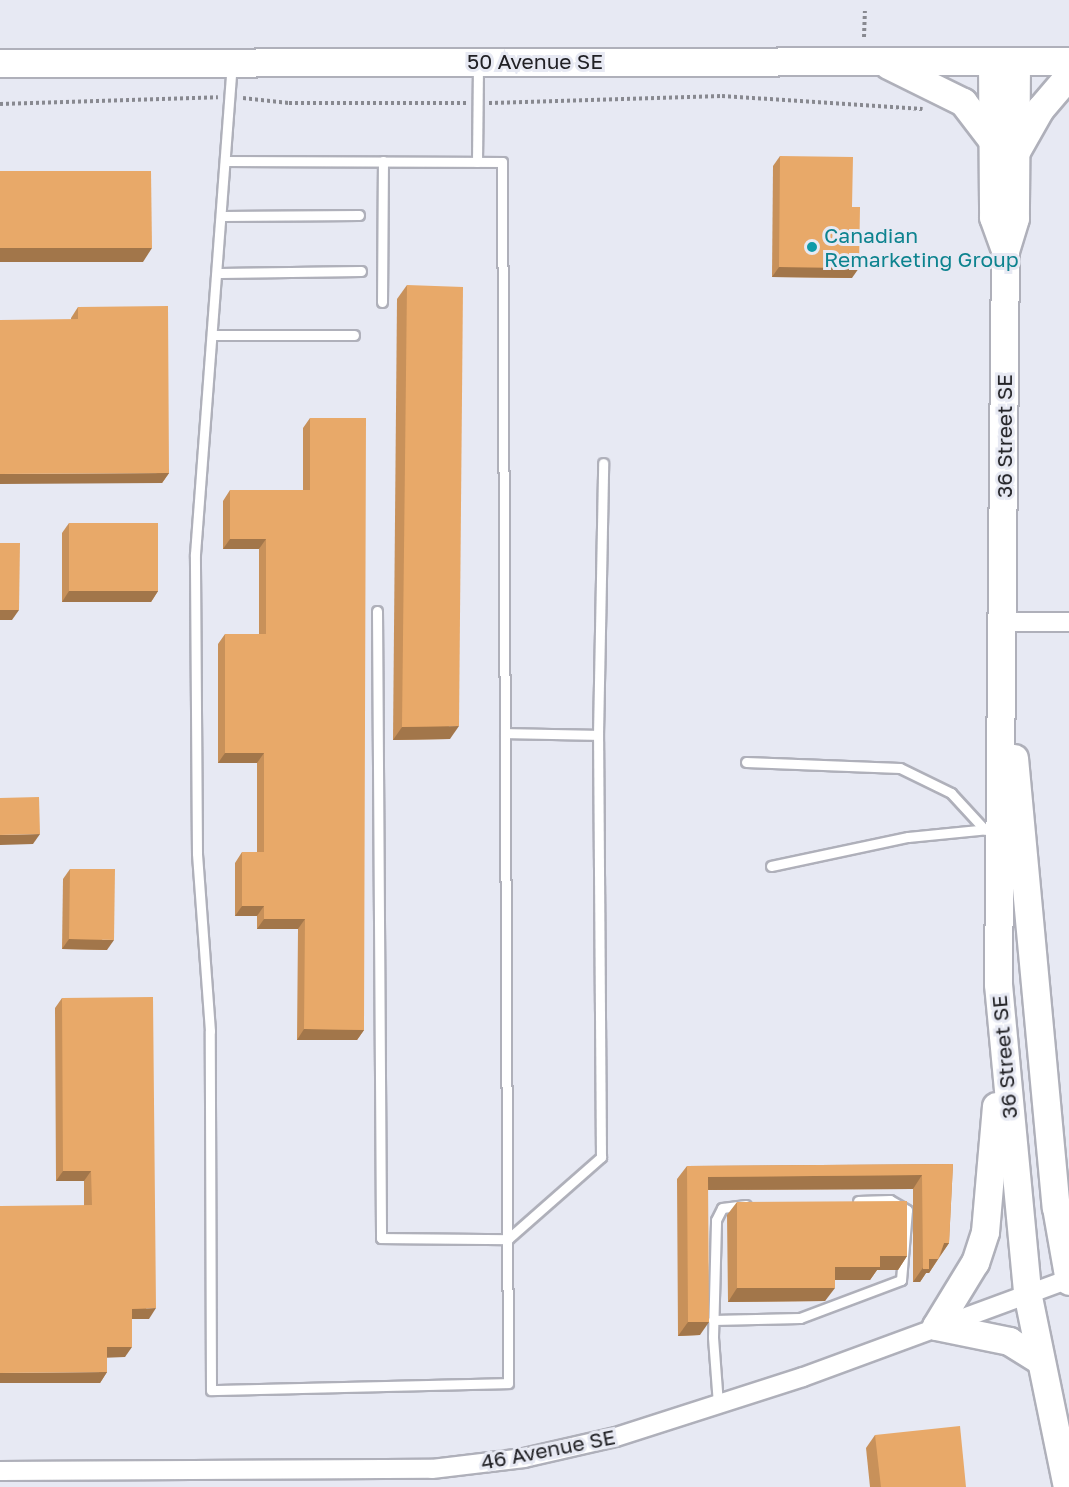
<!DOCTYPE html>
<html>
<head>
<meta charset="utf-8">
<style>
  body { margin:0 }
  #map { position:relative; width:1069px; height:1487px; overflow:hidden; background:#e7e9f3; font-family:"Golos Text",sans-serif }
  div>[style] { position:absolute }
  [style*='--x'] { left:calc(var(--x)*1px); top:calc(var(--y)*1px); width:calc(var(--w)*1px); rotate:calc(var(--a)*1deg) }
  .path>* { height:4px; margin-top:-2px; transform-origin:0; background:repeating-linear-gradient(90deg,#888990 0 3px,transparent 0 6px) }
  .roads { filter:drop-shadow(2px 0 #afb0ba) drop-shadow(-2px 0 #afb0ba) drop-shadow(0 2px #afb0ba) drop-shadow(0 -2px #afb0ba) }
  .lane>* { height:9px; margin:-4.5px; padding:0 4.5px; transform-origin:4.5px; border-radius:4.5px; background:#fff }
  .street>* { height:18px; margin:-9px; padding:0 9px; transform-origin:9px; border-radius:9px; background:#fff }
  .secondary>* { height:27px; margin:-13.5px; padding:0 13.5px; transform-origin:13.5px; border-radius:13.5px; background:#fff }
  .wall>* { inset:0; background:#c8915a }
  .shaded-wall>* { inset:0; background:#a2764a }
  .building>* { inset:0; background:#e8a969 }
  .dots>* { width:16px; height:16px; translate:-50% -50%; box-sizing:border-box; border:3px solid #e7e9f3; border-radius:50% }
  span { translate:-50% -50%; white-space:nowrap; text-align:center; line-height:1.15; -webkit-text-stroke:6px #e7e9f3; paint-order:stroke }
  .street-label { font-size:21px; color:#212125 }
  .culture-label { font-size:21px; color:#0d838f }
  .left { translate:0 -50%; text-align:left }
</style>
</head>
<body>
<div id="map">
  <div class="path">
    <div style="--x:864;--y:37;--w:26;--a:-88"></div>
    <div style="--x:243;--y:98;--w:46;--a:6.2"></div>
    <div style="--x:289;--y:103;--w:177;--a:0"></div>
    <div style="--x:489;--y:103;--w:233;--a:-1.7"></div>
    <div style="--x:722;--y:96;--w:201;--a:3.7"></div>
    <div style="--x:0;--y:104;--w:218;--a:-1.8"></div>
  </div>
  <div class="roads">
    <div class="lane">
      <div style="--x:228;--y:161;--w:274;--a:0.2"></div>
      <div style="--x:502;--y:162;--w:1221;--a:89.72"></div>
      <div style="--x:508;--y:1383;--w:297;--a:178.6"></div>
      <div style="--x:211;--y:1390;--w:359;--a:-90.2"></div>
      <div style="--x:210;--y:1031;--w:178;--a:-94.2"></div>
      <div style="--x:197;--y:853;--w:299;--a:-90.4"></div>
      <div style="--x:195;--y:554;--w:490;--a:-85.7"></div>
      <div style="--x:477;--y:162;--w:97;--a:-89.4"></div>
      <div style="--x:223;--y:216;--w:136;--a:-0.4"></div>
      <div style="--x:220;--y:273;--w:141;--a:-0.8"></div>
      <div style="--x:382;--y:302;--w:141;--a:-89.6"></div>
      <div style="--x:216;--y:335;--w:138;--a:0"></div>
      <div style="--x:377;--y:611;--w:627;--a:89.63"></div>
      <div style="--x:381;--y:1238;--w:127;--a:0.5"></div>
      <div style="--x:508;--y:1239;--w:124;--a:-41.4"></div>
      <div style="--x:601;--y:1157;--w:422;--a:-90.4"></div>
      <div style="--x:598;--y:735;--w:93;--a:-178.8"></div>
      <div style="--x:598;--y:735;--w:272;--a:-88.9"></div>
      <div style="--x:746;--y:762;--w:154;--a:2.2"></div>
      <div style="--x:900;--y:768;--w:57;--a:26.1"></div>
      <div style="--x:951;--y:793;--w:50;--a:47.4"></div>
      <div style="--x:771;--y:866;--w:140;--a:-12"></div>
      <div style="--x:908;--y:837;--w:81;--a:-5.6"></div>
      <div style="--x:713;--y:1320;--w:87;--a:-1.3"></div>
      <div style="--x:800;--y:1318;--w:108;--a:-20.6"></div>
      <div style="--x:901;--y:1280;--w:70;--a:-85.1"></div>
      <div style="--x:907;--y:1210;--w:20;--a:-150"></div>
      <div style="--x:890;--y:1200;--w:32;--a:178"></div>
      <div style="--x:718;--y:1404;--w:67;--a:-94.3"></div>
      <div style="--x:713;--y:1337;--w:117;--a:-88.5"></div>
      <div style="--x:716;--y:1220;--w:13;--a:-63"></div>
      <div style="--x:722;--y:1208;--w:24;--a:-7"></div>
    </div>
    <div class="street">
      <div style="--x:1003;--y:622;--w:66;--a:0"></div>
      <div style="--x:0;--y:1471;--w:432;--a:-0.3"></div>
      <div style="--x:432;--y:1469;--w:93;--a:-6.8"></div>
      <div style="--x:524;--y:1458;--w:94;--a:-12.9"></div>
      <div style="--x:616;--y:1437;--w:196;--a:-17.8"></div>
      <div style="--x:803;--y:1377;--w:283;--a:-20.2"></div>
    </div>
    <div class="secondary">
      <div style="--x:992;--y:61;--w:156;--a:89.6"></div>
      <div style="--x:993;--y:217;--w:35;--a:70"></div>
      <div style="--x:1016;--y:61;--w:157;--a:90.4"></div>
      <div style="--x:1015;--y:218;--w:34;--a:107"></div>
      <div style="--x:1005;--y:250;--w:734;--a:90.55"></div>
      <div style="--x:998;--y:984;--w:309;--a:84.6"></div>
      <div style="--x:1027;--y:1292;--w:199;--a:78.4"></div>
      <div style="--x:0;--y:63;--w:1069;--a:-0.11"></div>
      <div style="--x:888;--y:65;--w:84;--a:26.3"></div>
      <div style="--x:963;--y:102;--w:48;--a:52.7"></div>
      <div style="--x:1015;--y:153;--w:51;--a:-60.4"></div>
      <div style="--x:1040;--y:109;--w:45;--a:-49.5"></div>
      <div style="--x:1014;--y:758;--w:451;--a:84.7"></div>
      <div style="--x:1056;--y:1207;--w:75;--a:80"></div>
      <div style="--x:996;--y:1106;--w:126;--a:95"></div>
      <div style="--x:985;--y:1232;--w:32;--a:108"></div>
      <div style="--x:975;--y:1262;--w:75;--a:121.4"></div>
      <div style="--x:936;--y:1326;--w:75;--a:11.6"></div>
      <div style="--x:1009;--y:1341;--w:36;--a:32"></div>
    </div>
  </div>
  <div class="wall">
    <div style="clip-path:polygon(780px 156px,852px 278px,772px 277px,773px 166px)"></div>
    <div style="clip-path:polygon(407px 285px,450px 739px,393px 740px,397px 299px)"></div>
    <div style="clip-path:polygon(78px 307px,169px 473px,162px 483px,71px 319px,71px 318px)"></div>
    <div style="clip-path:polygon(310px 418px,364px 1030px,357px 1040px,297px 1040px,298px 929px,257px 929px,257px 916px,235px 916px,235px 863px,242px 852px,257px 852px,257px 763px,218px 763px,218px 644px,225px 634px,259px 634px,259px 549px,223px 549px,223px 501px,230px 490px,303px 490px,303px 428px)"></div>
    <div style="clip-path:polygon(69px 523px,158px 591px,151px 602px,62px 602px,62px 533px)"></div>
    <div style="clip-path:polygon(70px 869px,107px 950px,62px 949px,63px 879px)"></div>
    <div style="clip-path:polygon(62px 998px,149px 1319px,132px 1319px,125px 1357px,107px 1357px,107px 1372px,100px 1383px,84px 1205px,84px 1181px,56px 1181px,55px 1008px)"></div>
    <div style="clip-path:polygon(953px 1164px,949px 1243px,929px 1273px,926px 1273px,920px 1282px,913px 1282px,913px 1189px,708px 1190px,700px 1335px,678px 1336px,677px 1179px,687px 1166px)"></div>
    <div style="clip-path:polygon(737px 1202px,907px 1256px,898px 1270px,877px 1270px,870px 1280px,835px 1280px,825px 1301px,728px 1302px,727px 1215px)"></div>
    <div style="clip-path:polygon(875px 1435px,966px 1487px,870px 1487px,866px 1448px)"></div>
  </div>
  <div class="shaded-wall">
    <div style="clip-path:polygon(0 248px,152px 248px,143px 262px,0 262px)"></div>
    <div style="clip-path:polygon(779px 267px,859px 268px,852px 278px,772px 277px)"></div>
    <div style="clip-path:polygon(169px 473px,162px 483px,0 484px,0 474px)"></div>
    <div style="clip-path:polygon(230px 539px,266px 539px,259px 549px,223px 549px)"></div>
    <div style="clip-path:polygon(69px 591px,158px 591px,151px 602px,62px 602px)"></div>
    <div style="clip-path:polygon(0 610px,19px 610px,12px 620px,0 620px)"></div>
    <div style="clip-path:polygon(459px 726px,450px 739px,393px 740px,402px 727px)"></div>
    <div style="clip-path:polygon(225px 753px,264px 753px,257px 763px,218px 763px)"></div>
    <div style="clip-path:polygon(40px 834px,33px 844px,0 845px,0 835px)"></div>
    <div style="clip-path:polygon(242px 906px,264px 906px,257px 916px,235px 916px)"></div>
    <div style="clip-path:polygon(264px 919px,305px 919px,298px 929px,257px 929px)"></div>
    <div style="clip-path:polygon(69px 939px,114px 940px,107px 950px,62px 949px)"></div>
    <div style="clip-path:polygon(304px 1029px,364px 1030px,357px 1040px,297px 1040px)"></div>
    <div style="clip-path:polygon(63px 1171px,91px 1171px,84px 1181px,56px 1181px)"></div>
    <div style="clip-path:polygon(922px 1175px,913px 1189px,698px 1190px,708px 1177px)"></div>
    <div style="clip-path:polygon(944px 1243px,949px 1243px,940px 1256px)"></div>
    <div style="clip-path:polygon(880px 1256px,907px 1256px,898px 1270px,877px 1270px,870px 1280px,825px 1280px,835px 1267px)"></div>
    <div style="clip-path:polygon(929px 1259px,938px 1259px,929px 1273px,926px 1273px,920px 1282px,913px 1282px)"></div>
    <div style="clip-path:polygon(737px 1288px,835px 1288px,825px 1301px,728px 1302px)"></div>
    <div style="clip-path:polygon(156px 1308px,149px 1319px,124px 1319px,132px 1309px)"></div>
    <div style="clip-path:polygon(688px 1322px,709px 1322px,700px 1335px,678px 1336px)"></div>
    <div style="clip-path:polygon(107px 1347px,132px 1347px,125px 1357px,100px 1358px)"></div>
    <div style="clip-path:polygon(107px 1372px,100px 1383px,0 1383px,0 1373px)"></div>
  </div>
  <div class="building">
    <div style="clip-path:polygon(780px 156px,853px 157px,852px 207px,860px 207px,859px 268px,779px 267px)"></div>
    <div style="clip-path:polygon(0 171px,151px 171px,152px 248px,0 248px)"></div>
    <div style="clip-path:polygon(407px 285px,463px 287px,459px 726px,402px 727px)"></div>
    <div style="clip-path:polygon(168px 306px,169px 473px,0 474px,0 320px,78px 319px,78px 307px)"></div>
    <div style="clip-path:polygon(310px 418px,366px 418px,364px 1030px,304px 1029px,305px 919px,264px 919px,264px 906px,242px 906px,242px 852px,264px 852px,264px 753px,225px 753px,225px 634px,266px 634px,266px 539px,230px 539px,230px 490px,310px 490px)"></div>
    <div style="clip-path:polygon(69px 523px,158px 523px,158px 591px,69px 591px)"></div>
    <div style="clip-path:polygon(0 543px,20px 543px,19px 610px,0 610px)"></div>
    <div style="clip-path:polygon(39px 797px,40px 834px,0 835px,0 798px)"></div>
    <div style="clip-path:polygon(70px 869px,115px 869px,114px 940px,69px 939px)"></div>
    <div style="clip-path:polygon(153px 997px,156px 1308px,132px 1309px,132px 1347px,107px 1347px,107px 1372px,0 1373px,0 1206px,92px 1205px,91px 1171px,63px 1171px,62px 998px)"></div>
    <div style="clip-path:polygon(953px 1164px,949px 1243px,944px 1243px,938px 1259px,929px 1259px,929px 1269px,923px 1269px,922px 1175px,708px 1177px,709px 1322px,688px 1322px,687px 1166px)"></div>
    <div style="clip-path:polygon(907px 1201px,907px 1256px,880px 1256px,880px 1267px,835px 1267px,835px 1288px,737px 1288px,737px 1202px)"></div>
    <div style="clip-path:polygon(960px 1426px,966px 1487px,881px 1487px,875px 1435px)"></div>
  </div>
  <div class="dots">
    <div style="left:812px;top:247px;background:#0f9aa8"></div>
  </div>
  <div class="street-label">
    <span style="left:535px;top:61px">50 Avenue SE</span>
    <span style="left:1004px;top:436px;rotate:-90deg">36 Street SE</span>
    <span style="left:1004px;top:1057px;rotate:-95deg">36 Street SE</span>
    <span style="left:548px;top:1449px;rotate:-11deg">46 Avenue SE</span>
  </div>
  <div class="culture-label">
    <span class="left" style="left:824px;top:247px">Canadian<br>Remarketing Group</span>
  </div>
</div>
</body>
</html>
